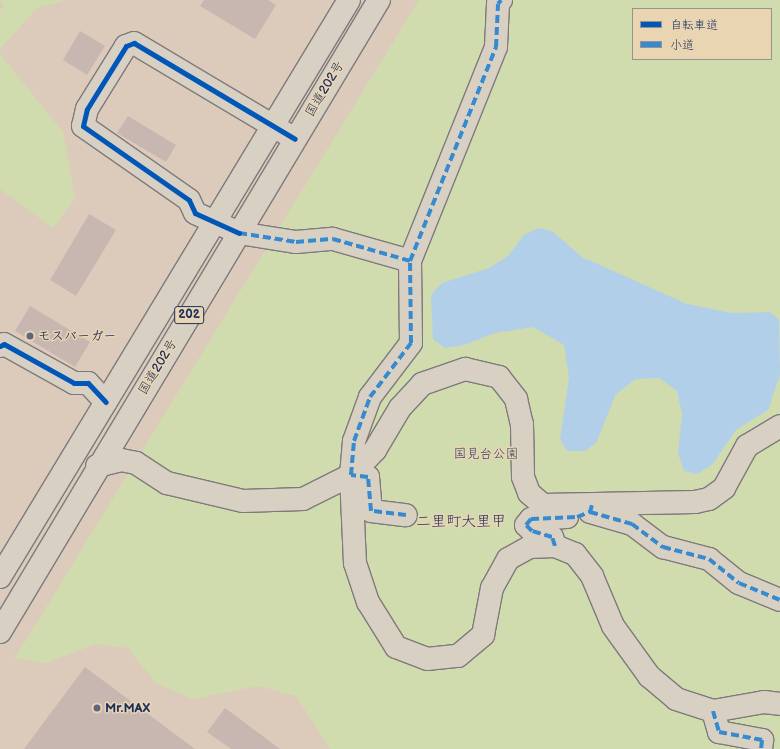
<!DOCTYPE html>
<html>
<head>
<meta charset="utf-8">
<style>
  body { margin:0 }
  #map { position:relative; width:780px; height:749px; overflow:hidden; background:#dccbbb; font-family:"Balsamiq Sans","Klee One",sans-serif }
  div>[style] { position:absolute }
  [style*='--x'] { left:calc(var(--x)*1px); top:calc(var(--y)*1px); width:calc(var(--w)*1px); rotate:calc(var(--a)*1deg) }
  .green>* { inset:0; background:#d0dcad }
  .water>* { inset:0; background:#b1cfe8 }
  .building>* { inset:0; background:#c7b7b0 }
  .roads { filter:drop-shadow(1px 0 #7e7a7c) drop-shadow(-1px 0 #7e7a7c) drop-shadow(0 1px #7e7a7c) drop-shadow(0 -1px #7e7a7c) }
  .minor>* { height:22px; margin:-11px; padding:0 11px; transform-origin:11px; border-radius:11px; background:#d9d0c4 }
  .highway>* { height:22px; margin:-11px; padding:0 11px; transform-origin:11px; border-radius:11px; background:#d9d0c4 }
  .quiet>* { height:4px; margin-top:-2px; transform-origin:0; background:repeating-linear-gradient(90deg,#368acf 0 8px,transparent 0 12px) }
  .cycleway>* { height:5px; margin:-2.5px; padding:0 2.5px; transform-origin:2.5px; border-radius:2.5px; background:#0057b8 }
  .dots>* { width:11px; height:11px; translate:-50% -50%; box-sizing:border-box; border:2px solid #ead5b3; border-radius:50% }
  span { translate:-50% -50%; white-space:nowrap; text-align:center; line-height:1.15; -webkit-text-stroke:3px #ead5b3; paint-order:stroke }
  .shield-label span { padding:1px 3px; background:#ead5b3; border:1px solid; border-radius:3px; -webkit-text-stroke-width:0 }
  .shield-label { font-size:12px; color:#1b2f5e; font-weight:700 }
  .street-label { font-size:13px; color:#1b2f5e }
  .poi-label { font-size:13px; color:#1b2f5e; font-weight:700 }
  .left { translate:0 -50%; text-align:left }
  .park-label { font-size:13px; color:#2c4265 }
  .quarter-label { font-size:15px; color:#1b2f5e }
  .legend { position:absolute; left:632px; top:8px; width:140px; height:52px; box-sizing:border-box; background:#ead5b3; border:1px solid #979391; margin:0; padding:5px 7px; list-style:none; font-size:12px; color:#1b2f5e }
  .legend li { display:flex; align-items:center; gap:8px; height:20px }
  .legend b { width:20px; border:1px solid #979391 }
</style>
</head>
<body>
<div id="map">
  <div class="green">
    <div style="clip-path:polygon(0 0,66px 0,37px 8px,0 49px,0 10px,4px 7px)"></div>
    <div style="clip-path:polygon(evenodd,419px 0,780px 0,780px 749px,330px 749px,296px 696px,259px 686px,193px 699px,156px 683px,128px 648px,95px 644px,46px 663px,15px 658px,419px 0,633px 9px,771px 9px,771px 59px,633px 59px,633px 9px)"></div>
    <div style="clip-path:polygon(0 54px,63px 132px,75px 199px,53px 228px,0 189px)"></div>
  </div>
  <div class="water">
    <div style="clip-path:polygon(538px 228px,552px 231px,582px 257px,687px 304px,732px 313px,770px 312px,779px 320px,780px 375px,768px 410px,736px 430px,712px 465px,697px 474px,684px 471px,678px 453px,682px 414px,677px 391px,659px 378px,636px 379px,616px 394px,596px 443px,585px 451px,567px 451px,560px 439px,569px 378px,564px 345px,533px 327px,495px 333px,464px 345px,445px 348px,433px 339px,431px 295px,442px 283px,489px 268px,508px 256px,524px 235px)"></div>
  </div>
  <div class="building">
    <div style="clip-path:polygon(204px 0,268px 0,276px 5px,255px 39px,200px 6px)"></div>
    <div style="clip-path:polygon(80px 31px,105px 46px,87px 75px,63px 60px)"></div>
    <div style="clip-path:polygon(128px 116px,176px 145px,166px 162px,117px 133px)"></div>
    <div style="clip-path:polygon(89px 214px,116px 230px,76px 296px,50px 280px)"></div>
    <div style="clip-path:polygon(30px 306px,90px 342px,75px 367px,15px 331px)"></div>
    <div style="clip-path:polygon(85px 667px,195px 749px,24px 749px)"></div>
    <div style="clip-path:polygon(225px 708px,280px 749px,231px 749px,207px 732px)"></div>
  </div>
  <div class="roads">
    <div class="minor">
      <div style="--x:501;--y:0;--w:5;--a:127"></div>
      <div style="--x:498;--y:4;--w:43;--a:92.7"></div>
      <div style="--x:496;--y:47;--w:231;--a:111.9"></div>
      <div style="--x:410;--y:261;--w:82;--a:89.3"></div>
      <div style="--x:411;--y:343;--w:68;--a:127.2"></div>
      <div style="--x:370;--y:397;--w:47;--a:110"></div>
      <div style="--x:354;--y:441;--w:34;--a:95"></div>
      <div style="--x:351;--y:475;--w:88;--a:87.4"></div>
      <div style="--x:355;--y:563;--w:41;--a:71.6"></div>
      <div style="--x:368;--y:602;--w:53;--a:58.1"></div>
      <div style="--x:396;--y:647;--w:33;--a:21"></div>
      <div style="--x:427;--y:659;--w:31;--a:-6"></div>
      <div style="--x:458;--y:656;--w:33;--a:-40"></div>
      <div style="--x:483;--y:635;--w:48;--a:-79.2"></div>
      <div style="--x:492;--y:588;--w:33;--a:-61"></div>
      <div style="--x:508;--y:559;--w:25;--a:-29"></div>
      <div style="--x:530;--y:547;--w:25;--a:-2"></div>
      <div style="--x:555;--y:546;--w:22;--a:22"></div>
      <div style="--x:575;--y:554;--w:28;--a:52"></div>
      <div style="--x:592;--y:576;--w:54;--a:67.2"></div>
      <div style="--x:613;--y:626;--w:62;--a:54.2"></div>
      <div style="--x:649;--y:676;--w:35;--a:40"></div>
      <div style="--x:676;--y:699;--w:39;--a:18"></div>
      <div style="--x:713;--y:711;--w:52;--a:-10"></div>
      <div style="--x:764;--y:702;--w:16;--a:7"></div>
      <div style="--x:295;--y:139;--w:187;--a:-149.2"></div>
      <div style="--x:134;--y:43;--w:9;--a:159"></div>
      <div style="--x:126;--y:46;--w:74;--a:121.8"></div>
      <div style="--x:87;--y:109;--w:17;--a:103"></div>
      <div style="--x:83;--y:126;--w:129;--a:34.9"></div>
      <div style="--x:189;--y:200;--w:14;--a:65"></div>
      <div style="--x:195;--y:213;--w:48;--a:24.4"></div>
      <div style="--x:239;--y:233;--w:58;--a:9"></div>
      <div style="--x:296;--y:242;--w:37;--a:-5"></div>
      <div style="--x:333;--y:239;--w:80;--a:15.9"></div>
      <div style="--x:0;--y:346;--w:4;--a:-27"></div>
      <div style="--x:4;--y:344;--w:80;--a:29.1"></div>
      <div style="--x:74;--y:383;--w:14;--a:0"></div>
      <div style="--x:88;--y:383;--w:26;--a:47"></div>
      <div style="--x:97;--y:466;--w:25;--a:-14"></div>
      <div style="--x:121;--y:460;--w:15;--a:11"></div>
      <div style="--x:136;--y:463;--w:37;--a:33"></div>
      <div style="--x:167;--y:483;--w:78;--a:13.3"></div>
      <div style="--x:243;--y:501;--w:60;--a:-1.9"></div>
      <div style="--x:303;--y:499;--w:54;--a:-26.6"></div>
      <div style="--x:351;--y:475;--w:35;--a:-46"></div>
      <div style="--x:375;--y:450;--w:49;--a:-59.2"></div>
      <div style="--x:400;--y:408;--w:33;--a:-47"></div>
      <div style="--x:422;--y:384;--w:46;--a:-19.2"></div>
      <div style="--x:465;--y:369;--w:35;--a:13"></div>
      <div style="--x:499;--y:377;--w:28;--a:52"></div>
      <div style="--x:516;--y:399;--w:26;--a:77"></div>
      <div style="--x:522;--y:424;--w:53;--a:88.9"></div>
      <div style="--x:523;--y:477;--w:17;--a:69"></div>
      <div style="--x:529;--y:493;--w:18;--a:41"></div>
      <div style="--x:543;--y:505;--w:152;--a:-1.1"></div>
      <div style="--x:695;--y:502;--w:14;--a:-12"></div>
      <div style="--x:709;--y:499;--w:19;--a:-36"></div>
      <div style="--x:724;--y:488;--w:48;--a:-61.3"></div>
      <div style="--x:747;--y:446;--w:39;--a:-31"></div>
      <div style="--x:351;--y:475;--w:17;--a:7"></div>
      <div style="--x:368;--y:477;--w:34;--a:85"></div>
      <div style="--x:371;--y:511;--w:35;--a:7"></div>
      <div style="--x:590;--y:512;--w:44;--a:15.9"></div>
      <div style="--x:632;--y:524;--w:39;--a:37"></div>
      <div style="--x:663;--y:547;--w:48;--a:14.6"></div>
      <div style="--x:709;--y:559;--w:38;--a:39"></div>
      <div style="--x:739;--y:583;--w:44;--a:22.5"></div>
      <div style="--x:555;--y:546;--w:9;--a:-108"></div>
      <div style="--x:552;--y:537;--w:21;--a:-163"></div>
      <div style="--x:532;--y:531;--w:8;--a:-135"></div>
      <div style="--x:526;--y:525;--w:8;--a:-50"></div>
      <div style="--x:531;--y:519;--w:36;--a:-3"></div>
      <div style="--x:713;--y:711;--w:22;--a:74"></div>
      <div style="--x:719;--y:732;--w:44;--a:10.5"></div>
      <div style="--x:762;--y:740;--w:9;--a:96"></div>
    </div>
    <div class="highway">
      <div style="--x:0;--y:577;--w:674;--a:-58.83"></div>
      <div style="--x:0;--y:632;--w:737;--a:-59.05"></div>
    </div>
  </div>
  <div class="quiet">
    <div style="--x:239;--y:233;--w:58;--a:9"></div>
    <div style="--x:296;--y:242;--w:37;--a:-5"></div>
    <div style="--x:333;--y:239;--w:80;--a:15.9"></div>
    <div style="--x:590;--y:512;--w:44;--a:15.9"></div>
    <div style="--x:632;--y:524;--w:39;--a:37"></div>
    <div style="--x:663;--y:547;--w:48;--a:14.6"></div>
    <div style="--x:709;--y:559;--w:38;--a:39"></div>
    <div style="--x:739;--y:583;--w:44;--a:22.5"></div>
    <div style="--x:406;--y:515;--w:35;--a:-173"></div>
    <div style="--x:371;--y:511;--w:34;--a:-95"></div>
    <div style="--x:368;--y:477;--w:17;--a:-173"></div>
    <div style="--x:351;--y:475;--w:34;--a:-85"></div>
    <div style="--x:354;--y:441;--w:47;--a:-70"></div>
    <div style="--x:370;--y:397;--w:68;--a:-52.8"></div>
    <div style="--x:411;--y:343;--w:82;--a:-90.7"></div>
    <div style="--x:410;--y:261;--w:231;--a:-68.1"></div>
    <div style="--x:496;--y:47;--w:43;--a:-87.3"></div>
    <div style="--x:498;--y:4;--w:5;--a:-53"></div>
    <div style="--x:555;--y:546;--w:9;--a:-108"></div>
    <div style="--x:552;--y:537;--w:21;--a:-163"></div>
    <div style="--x:532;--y:531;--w:8;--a:-135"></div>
    <div style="--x:526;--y:525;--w:8;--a:-50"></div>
    <div style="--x:531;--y:519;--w:46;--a:-2.5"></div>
    <div style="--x:577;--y:517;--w:14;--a:-21"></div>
    <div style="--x:590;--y:512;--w:7;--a:-74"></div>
    <div style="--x:713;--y:711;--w:22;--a:74"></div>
    <div style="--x:719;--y:732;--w:44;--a:10.5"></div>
    <div style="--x:762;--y:740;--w:9;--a:96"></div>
  </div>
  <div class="cycleway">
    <div style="--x:239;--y:233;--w:48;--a:-155.6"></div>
    <div style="--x:195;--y:213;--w:14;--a:-115"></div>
    <div style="--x:189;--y:200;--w:129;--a:-145.1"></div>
    <div style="--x:83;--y:126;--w:17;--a:-77"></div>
    <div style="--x:87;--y:109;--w:74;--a:-58.2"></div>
    <div style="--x:126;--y:46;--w:9;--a:-21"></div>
    <div style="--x:134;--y:43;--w:187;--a:30.8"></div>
    <div style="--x:0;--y:346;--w:4;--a:-27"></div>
    <div style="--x:4;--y:344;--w:80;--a:29.1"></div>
    <div style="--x:74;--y:383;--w:14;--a:0"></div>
    <div style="--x:88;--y:383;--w:26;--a:47"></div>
  </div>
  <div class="dots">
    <div style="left:30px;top:336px;background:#5f667f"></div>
    <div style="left:97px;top:708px;background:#5f667f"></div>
  </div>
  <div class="shield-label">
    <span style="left:189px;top:315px">202</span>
  </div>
  <div class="street-label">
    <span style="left:325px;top:89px;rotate:-59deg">国道202号</span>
    <span style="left:158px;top:367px;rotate:-59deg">国道202号</span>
  </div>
  <div class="poi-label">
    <span class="left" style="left:38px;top:336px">モスバーガー</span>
    <span class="left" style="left:105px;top:708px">Mr.MAX</span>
  </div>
  <div class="park-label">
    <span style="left:486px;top:454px">国見台公園</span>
  </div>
  <div class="quarter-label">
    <span style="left:461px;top:522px">二里町大里甲</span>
  </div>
  <ul class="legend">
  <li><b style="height:5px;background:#0057b8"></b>自転車道</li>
  <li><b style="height:5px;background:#368acf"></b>小道</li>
  </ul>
</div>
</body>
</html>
